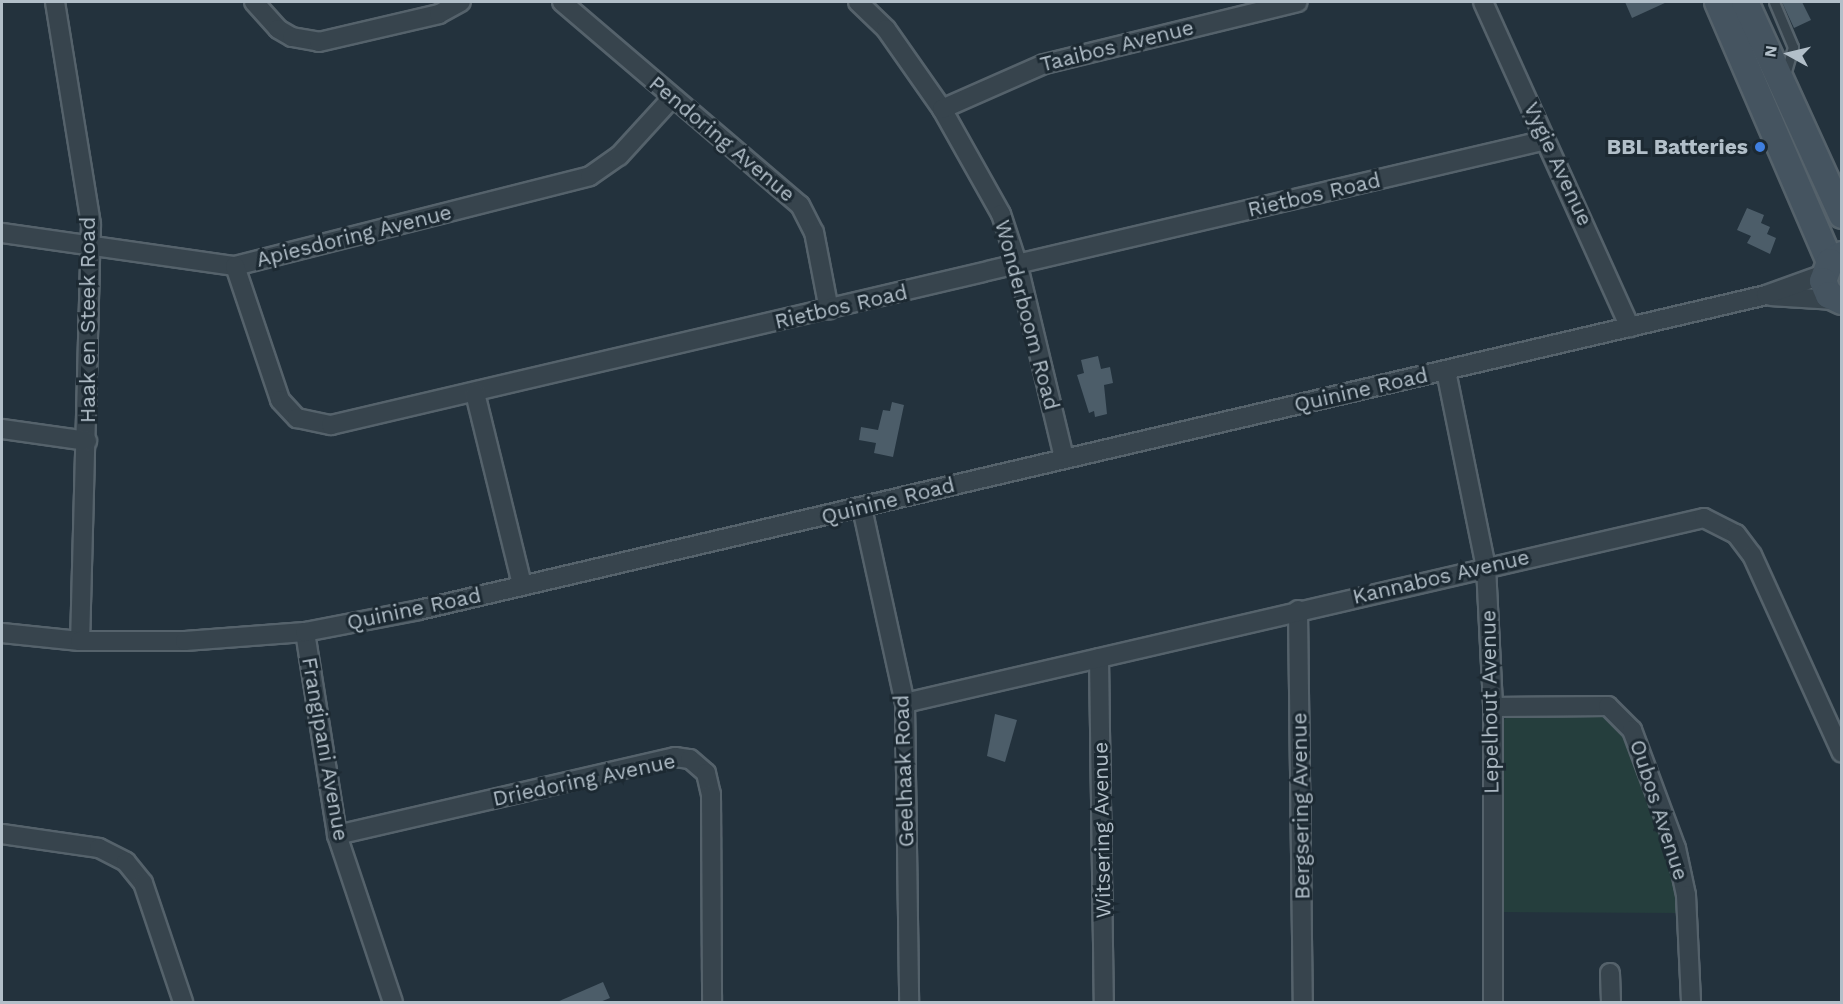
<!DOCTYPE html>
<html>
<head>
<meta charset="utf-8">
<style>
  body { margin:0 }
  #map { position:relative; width:1843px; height:1004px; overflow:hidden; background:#23323d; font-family:"Work Sans",sans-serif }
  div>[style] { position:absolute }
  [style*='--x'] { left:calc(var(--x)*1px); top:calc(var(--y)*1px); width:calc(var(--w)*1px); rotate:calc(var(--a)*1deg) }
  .green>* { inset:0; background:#253e3d }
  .building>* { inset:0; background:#4c5d69 }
  .roads { filter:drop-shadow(2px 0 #55626b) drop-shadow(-2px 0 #55626b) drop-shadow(0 2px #55626b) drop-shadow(0 -2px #55626b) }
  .lane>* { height:9px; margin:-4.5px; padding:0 4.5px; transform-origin:4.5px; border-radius:4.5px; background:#37444d }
  .street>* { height:18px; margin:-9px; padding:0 9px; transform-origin:9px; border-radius:9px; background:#37444d }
  .secondary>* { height:26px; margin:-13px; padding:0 13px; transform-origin:13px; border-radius:13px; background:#455460 }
  .dots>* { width:16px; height:16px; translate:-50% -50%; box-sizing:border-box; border:3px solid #1c2932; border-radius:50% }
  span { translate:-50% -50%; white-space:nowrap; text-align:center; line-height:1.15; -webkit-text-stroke:6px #1c2932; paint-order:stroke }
  .street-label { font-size:21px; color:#b2bfc9 }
  .poi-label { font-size:21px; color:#b2bfc9; font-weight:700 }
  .right { translate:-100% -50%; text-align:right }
  .frame { position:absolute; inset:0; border:3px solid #b2bfc9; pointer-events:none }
  .north { position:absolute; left:1759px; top:24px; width:60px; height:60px; -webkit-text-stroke:4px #1c2932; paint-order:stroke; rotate:278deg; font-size:16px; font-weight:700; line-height:24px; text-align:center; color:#b2bfc9 }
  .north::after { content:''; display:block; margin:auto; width:21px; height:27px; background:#b2bfc9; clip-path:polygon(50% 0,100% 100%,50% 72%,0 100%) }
</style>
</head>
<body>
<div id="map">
  <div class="green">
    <div style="clip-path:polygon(1601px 713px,1621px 729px,1644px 776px,1671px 863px,1679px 913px,1501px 912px,1499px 725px,1509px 715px)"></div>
  </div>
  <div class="building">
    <div style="clip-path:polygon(1625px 2px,1667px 2px,1632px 18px)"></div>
    <div style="clip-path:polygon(1782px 2px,1802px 2px,1811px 20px,1794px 28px)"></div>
    <div style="clip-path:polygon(1747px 208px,1764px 215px,1761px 223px,1770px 227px,1767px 234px,1776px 238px,1770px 254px,1747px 243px,1751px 236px,1737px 230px)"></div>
    <div style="clip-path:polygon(1098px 356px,1101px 369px,1110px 367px,1113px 383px,1104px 385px,1107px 414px,1095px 417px,1094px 411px,1089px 413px,1077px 375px,1084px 373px,1081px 360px)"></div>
    <div style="clip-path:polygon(892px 402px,904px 405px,893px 457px,874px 453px,876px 443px,859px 440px,861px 427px,878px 430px,883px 410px,890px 411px)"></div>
    <div style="clip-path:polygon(995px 714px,1017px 720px,1005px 762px,987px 756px)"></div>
    <div style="clip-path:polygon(603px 982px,610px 998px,600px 1002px,557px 1002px)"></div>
  </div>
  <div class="roads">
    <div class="lane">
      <div style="--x:1774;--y:2;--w:49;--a:67.1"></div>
      <div style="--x:1793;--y:47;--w:33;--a:106"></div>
    </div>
    <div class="street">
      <div style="--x:55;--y:2;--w:225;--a:80.8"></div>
      <div style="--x:91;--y:224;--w:417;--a:91.5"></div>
      <div style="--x:254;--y:2;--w:36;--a:48"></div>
      <div style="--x:278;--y:29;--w:16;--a:30"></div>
      <div style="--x:292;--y:37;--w:27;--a:10"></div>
      <div style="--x:319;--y:42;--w:123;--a:-13.1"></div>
      <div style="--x:439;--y:14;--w:25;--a:-29"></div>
      <div style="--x:562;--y:2;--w:313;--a:40.5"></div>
      <div style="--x:800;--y:205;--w:30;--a:63"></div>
      <div style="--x:814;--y:232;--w:79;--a:79.1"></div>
      <div style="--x:858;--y:2;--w:39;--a:44"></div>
      <div style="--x:886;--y:29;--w:98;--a:55"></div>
      <div style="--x:942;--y:109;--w:120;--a:60.7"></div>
      <div style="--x:1001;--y:214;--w:55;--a:71.9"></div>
      <div style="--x:1018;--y:266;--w:196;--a:76.5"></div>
      <div style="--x:1483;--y:2;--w:357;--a:65.7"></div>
      <div style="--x:942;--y:109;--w:111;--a:-23.8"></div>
      <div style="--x:1044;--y:64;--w:261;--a:-13.7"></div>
      <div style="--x:2;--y:233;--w:235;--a:8.1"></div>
      <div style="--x:235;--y:266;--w:366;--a:-14.2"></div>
      <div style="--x:590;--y:176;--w:35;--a:-35"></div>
      <div style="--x:619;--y:156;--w:79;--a:-47.6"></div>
      <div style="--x:235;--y:266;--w:141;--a:71.4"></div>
      <div style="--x:280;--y:400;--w:25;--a:47"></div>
      <div style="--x:297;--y:418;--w:35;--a:12"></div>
      <div style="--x:331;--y:425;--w:1248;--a:-13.2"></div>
      <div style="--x:1771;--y:296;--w:63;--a:3.6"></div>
      <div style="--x:1446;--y:371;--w:200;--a:78.5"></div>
      <div style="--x:1486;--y:567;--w:140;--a:87.1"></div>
      <div style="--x:1493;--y:707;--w:295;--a:90"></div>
      <div style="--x:475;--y:393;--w:198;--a:76.2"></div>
      <div style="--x:2;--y:429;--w:86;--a:8"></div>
      <div style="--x:862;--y:508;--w:200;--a:77.6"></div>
      <div style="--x:905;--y:703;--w:299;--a:89.2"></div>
      <div style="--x:1298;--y:610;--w:392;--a:89.3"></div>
      <div style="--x:305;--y:632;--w:206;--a:81"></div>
      <div style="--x:337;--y:835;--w:176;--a:71.5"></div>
      <div style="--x:2;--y:633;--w:78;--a:5.9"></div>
      <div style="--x:80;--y:641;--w:105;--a:0"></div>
      <div style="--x:185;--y:641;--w:120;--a:-4.3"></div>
      <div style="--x:305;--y:632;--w:116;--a:-10.9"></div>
      <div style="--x:419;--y:610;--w:1383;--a:-13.16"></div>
      <div style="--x:1766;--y:295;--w:62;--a:-19.9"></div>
      <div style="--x:1099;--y:658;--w:344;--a:89.2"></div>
      <div style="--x:905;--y:703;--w:820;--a:-13.04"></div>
      <div style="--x:1704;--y:518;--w:36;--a:27"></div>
      <div style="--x:1736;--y:534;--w:26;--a:53"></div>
      <div style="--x:1752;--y:555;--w:217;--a:65.6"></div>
      <div style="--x:1493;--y:707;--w:115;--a:-0.5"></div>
      <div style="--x:1608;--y:706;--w:34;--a:45"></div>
      <div style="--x:1632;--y:730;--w:126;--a:69.6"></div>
      <div style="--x:1676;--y:848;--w:48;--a:78"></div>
      <div style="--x:1686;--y:895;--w:107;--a:87.3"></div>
      <div style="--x:2;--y:834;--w:98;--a:8.2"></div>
      <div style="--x:99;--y:848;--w:30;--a:27"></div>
      <div style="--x:126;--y:862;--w:27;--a:51"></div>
      <div style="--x:143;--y:883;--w:126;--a:71.4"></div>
      <div style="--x:337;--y:835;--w:347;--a:-13"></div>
      <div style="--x:675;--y:757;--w:15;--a:8"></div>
      <div style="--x:690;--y:759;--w:21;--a:41"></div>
      <div style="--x:706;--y:773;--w:22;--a:77"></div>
      <div style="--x:711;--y:794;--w:208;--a:89.7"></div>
      <div style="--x:1610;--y:973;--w:29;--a:88"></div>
    </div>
    <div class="secondary">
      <div style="--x:1718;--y:2;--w:283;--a:66.7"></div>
      <div style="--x:1745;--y:2;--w:234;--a:65.5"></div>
      <div style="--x:1842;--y:255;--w:14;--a:150"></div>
      <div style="--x:1830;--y:262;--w:20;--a:110"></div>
      <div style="--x:1823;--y:281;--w:15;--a:67"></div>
      <div style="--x:1829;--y:295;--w:14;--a:25"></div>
    </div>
  </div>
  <div class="dots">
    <div style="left:1760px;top:147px;background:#3f7fe0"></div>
  </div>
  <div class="street-label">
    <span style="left:1117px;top:46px;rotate:-14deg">Taaibos Avenue</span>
    <span style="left:722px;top:139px;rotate:40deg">Pendoring Avenue</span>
    <span style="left:1558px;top:164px;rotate:65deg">Vygie Avenue</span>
    <span style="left:1314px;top:195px;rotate:-13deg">Rietbos Road</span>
    <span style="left:354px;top:236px;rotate:-14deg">Apiesdoring Avenue</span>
    <span style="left:841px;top:307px;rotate:-13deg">Rietbos Road</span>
    <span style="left:1027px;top:315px;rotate:75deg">Wonderboom Road</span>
    <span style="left:88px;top:320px;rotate:-90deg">Haak en Steek Road</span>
    <span style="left:1361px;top:390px;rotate:-13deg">Quinine Road</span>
    <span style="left:888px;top:501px;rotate:-14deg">Quinine Road</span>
    <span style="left:1441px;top:577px;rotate:-13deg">Kannabos Avenue</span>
    <span style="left:414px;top:609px;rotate:-12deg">Quinine Road</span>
    <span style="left:1490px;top:702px;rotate:-91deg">Lepelhout Avenue</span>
    <span style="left:325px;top:749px;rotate:80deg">Frangipani Avenue</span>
    <span style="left:904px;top:771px;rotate:-92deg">Geelhaak Road</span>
    <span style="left:584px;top:780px;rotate:-12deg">Driedoring Avenue</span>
    <span style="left:1301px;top:806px;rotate:-91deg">Bergsering Avenue</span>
    <span style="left:1659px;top:810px;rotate:72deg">Oubos Avenue</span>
    <span style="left:1102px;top:830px;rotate:-91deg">Witsering Avenue</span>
  </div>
  <div class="poi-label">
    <span class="right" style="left:1748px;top:147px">BBL Batteries</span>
  </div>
  <div class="frame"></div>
  <div class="north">N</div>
</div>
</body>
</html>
